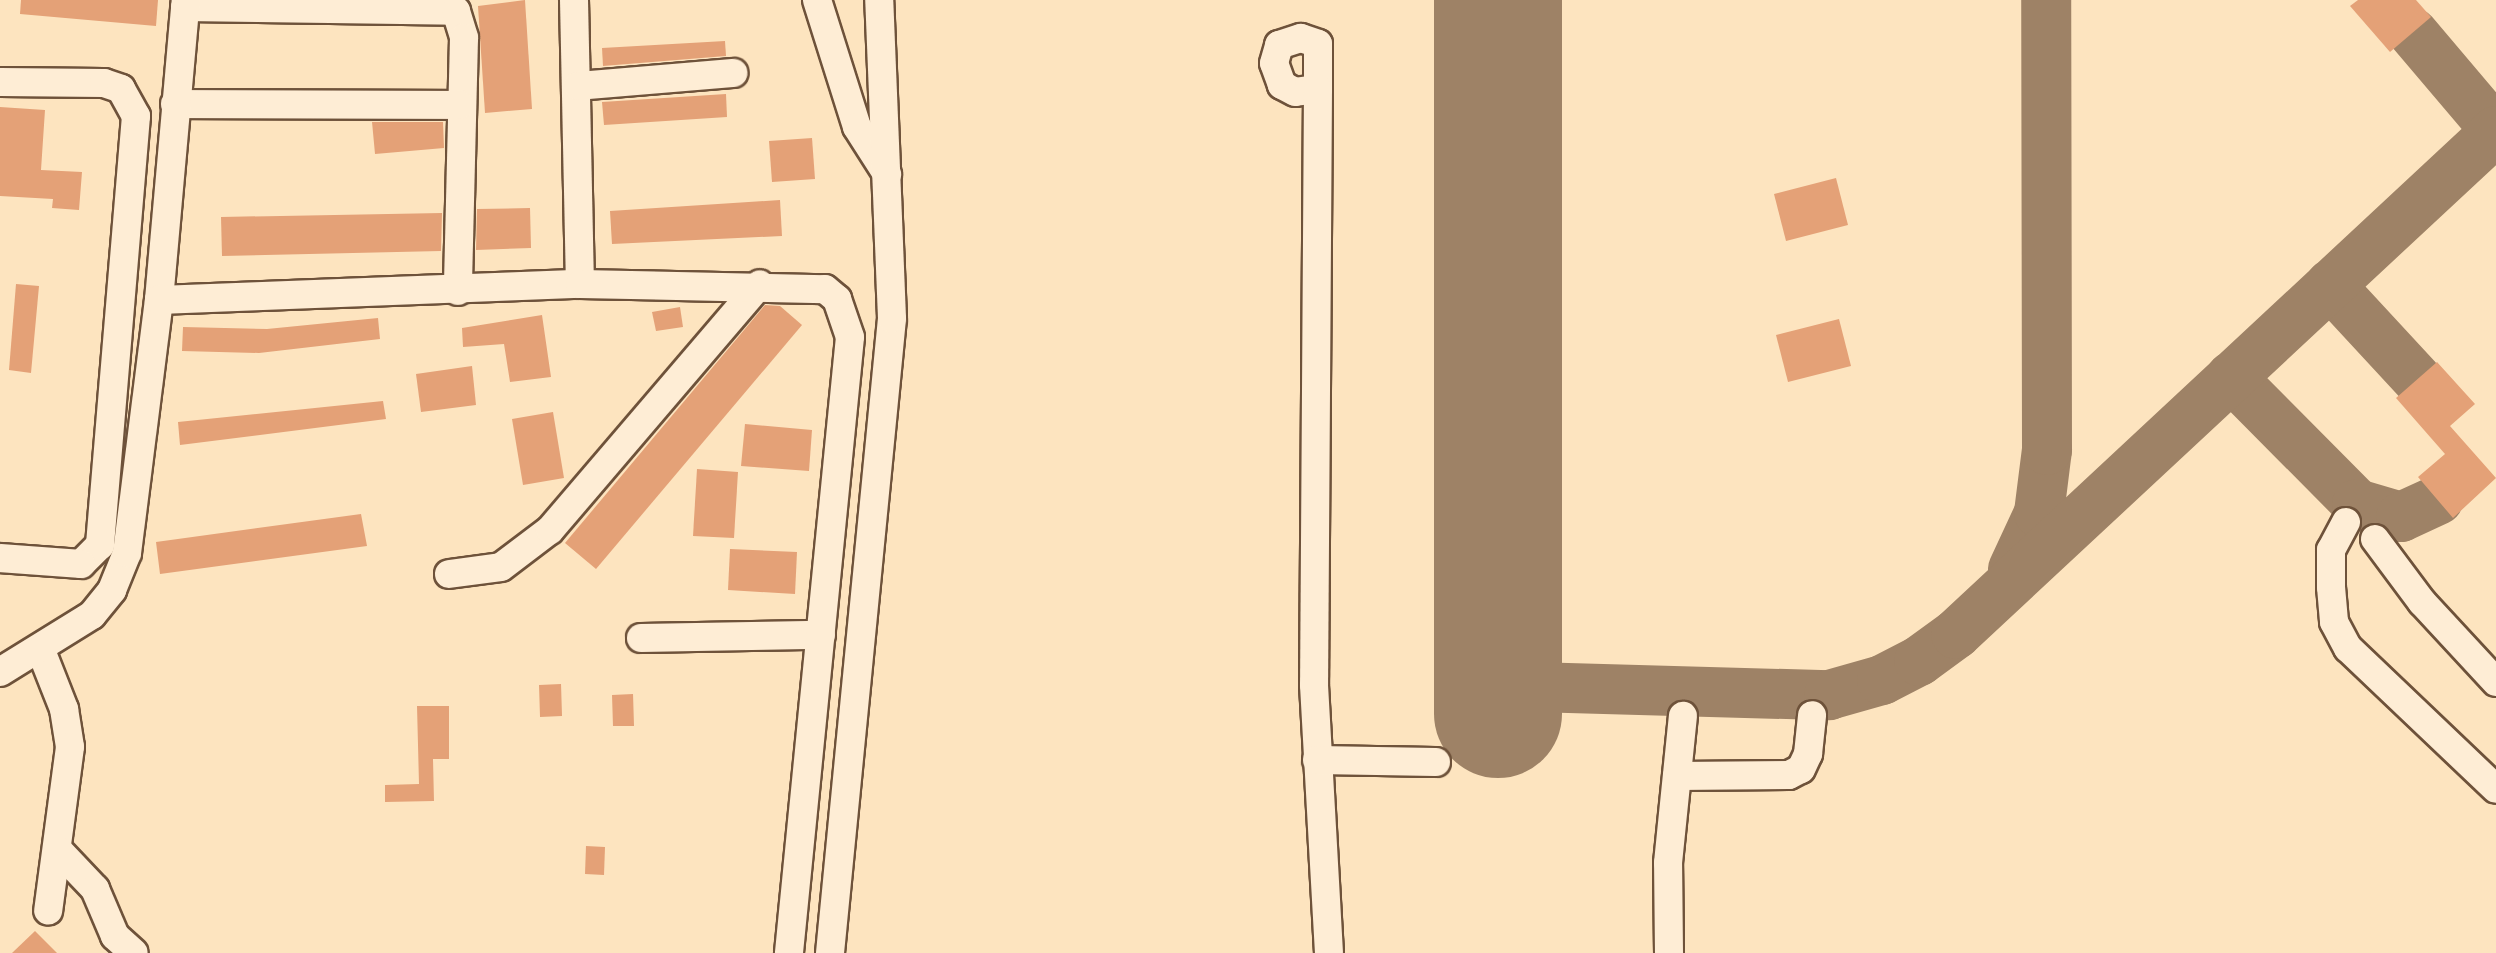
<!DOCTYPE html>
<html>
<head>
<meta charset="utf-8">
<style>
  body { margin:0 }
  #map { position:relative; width:2496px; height:953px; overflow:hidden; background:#fde4bf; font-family:Cardo,serif }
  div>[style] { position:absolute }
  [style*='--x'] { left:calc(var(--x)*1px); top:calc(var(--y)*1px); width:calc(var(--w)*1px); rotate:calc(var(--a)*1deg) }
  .taxiway>* { height:50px; margin:-25px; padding:0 25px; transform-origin:25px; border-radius:25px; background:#9e8266 }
  .runway>* { height:128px; margin:-64px; padding:0 64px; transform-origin:64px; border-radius:64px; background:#9e8266 }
  .building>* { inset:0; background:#e4a177 }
  .roads { filter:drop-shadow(2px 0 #6e523a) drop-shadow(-2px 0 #6e523a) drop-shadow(0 2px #6e523a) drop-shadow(0 -2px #6e523a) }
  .minor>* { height:28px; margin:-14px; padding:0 14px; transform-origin:14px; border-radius:14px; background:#feedd5 }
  span { translate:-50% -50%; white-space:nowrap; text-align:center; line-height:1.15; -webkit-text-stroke:8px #feedd5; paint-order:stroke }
</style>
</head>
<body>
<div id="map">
  <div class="taxiway">
    <div style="--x:2413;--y:33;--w:128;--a:49.7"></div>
    <div style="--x:2330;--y:285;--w:128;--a:47.2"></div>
    <div style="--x:2231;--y:377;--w:179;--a:45.2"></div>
    <div style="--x:2357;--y:504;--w:46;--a:16.5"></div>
    <div style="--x:2401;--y:517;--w:41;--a:-24.7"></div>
    <div style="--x:2013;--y:569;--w:62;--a:-65.1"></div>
    <div style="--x:2039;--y:513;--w:64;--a:-82.8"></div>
    <div style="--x:2047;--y:450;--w:450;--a:-90.1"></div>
    <div style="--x:1497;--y:686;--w:332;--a:1.6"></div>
    <div style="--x:1829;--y:695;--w:55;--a:-15.8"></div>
    <div style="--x:1882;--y:680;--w:42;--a:-27.2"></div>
    <div style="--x:1919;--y:661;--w:46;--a:-36.1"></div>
    <div style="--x:1956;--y:634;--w:738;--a:-42.97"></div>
  </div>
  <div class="runway">
    <div style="--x:1498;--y:714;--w:714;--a:-90"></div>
  </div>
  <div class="building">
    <div style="clip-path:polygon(21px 0,158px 0,156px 26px,20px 14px)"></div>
    <div style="clip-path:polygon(525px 0,532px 109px,485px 113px,478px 6px)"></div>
    <div style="clip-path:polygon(2358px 0,2416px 0,2431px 17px,2390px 52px,2350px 6px)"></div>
    <div style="clip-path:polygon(725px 41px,726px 56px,603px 66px,602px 48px)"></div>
    <div style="clip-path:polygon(726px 94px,727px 117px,604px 125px,602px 102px)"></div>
    <div style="clip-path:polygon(0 107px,45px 110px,41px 170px,82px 172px,79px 210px,52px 208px,53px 199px,0 196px)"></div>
    <div style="clip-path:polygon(372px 122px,443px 122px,444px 148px,375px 154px)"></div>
    <div style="clip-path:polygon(812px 138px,815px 179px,772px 182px,769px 141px)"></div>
    <div style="clip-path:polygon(1836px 178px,1848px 225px,1786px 241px,1774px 194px)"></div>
    <div style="clip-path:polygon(780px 200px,782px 236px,612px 244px,610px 211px)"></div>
    <div style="clip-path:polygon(530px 208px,531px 248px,476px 250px,477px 209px)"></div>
    <div style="clip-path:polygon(442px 213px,441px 251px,222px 256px,221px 217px)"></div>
    <div style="clip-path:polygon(16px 284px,39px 286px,31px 373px,9px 370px)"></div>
    <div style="clip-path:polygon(765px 305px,780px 306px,802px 325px,596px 569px,565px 543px)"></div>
    <div style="clip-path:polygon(680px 307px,683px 327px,656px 331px,652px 312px)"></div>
    <div style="clip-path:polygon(542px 315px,551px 377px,510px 382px,504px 344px,463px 347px,462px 328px)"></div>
    <div style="clip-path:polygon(378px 318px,380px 339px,259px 353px,182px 351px,183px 327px,267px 329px)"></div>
    <div style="clip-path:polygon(1839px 319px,1851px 366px,1788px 382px,1776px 335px)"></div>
    <div style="clip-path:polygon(2437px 362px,2475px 404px,2450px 426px,2496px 478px,2453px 518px,2418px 477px,2445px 454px,2396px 398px)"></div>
    <div style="clip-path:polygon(472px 366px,476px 405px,421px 412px,416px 374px)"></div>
    <div style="clip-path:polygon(383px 401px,386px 419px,180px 445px,178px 422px)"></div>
    <div style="clip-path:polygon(553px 412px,564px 478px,523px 485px,512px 419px)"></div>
    <div style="clip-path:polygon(745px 424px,812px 430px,809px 471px,741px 466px)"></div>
    <div style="clip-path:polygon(697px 469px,738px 472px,734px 538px,693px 536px)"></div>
    <div style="clip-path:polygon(361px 514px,367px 546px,160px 574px,156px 542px)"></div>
    <div style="clip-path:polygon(730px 549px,797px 552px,795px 594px,728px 590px)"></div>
    <div style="clip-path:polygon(561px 684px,562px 716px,540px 717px,539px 685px)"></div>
    <div style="clip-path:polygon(633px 694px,634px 726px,613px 726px,612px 695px)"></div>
    <div style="clip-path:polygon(417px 706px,449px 706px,449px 759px,433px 759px,434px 801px,385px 802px,385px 785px,419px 784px)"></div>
    <div style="clip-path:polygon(586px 846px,605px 847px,604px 875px,585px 874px)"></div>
    <div style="clip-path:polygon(35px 931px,57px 953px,12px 953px)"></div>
  </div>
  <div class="roads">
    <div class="minor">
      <div style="--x:574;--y:0;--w:284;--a:88.8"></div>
      <div style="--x:817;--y:0;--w:133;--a:72.5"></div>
      <div style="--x:857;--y:127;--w:56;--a:57.4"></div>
      <div style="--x:185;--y:7;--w:271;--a:0.8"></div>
      <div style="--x:456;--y:11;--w:28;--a:73"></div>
      <div style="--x:464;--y:38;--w:253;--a:91.4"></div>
      <div style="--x:0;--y:82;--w:104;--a:0.6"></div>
      <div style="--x:104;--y:83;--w:18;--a:19"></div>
      <div style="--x:121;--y:89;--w:31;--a:61"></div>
      <div style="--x:136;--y:116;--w:431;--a:94.8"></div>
      <div style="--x:100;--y:545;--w:27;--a:135"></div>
      <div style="--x:81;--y:564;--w:81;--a:-175.8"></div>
      <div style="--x:578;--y:86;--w:156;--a:-4.8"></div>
      <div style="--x:1318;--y:89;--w:23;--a:173"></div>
      <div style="--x:1295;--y:92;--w:15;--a:-152"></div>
      <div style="--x:1282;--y:85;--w:23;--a:-110"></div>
      <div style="--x:1274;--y:63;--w:19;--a:-74"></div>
      <div style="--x:1279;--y:45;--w:23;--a:-18"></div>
      <div style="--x:1301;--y:38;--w:18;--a:19"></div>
      <div style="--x:1318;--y:44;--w:45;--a:90"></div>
      <div style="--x:1318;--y:89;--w:596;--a:90.38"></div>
      <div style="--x:1314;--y:685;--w:268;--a:86.8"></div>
      <div style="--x:175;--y:104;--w:285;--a:0.2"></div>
      <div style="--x:159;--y:300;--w:301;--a:-84.9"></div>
      <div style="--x:2346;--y:522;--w:32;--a:118"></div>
      <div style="--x:2331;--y:550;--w:37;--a:90"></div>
      <div style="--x:2331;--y:587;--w:35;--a:85"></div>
      <div style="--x:2334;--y:622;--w:30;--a:62"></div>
      <div style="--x:2348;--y:648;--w:204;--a:43.6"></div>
      <div style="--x:2375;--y:539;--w:79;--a:53.3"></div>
      <div style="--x:2422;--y:602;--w:109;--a:47.2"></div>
      <div style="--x:449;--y:574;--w:52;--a:-7.7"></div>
      <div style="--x:501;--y:567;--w:61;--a:-37.1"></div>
      <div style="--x:550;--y:530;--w:323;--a:-49.5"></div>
      <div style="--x:641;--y:638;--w:180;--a:-1"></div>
      <div style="--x:40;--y:648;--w:66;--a:68.5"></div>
      <div style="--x:64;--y:709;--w:38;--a:81"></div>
      <div style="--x:70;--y:747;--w:165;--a:97.6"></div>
      <div style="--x:0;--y:672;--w:108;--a:-31.8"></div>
      <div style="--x:92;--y:615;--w:32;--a:-51"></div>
      <div style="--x:112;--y:590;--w:40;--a:-68"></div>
      <div style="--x:127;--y:553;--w:255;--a:-82.8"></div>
      <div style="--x:159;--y:300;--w:421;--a:-2.2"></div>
      <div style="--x:580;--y:284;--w:245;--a:1.2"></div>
      <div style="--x:825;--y:289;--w:16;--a:40"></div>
      <div style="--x:837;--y:299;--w:40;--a:71.1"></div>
      <div style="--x:850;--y:337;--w:619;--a:95.66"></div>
      <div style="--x:1317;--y:760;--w:119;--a:1"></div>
      <div style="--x:1677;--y:776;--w:112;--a:-0.5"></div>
      <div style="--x:1789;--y:775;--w:13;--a:-27"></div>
      <div style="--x:1801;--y:769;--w:17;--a:-65"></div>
      <div style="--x:1808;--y:754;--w:39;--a:-84"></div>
      <div style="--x:58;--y:850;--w:54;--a:46.5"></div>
      <div style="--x:95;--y:889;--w:51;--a:66.9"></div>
      <div style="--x:115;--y:936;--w:25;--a:42"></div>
      <div style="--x:830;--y:953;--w:638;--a:-84.42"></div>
      <div style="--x:892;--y:318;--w:318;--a:-92.3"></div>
      <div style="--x:1669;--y:953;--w:90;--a:-90.6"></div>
      <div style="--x:1668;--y:863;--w:148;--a:-84.2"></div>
    </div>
  </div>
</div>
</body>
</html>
